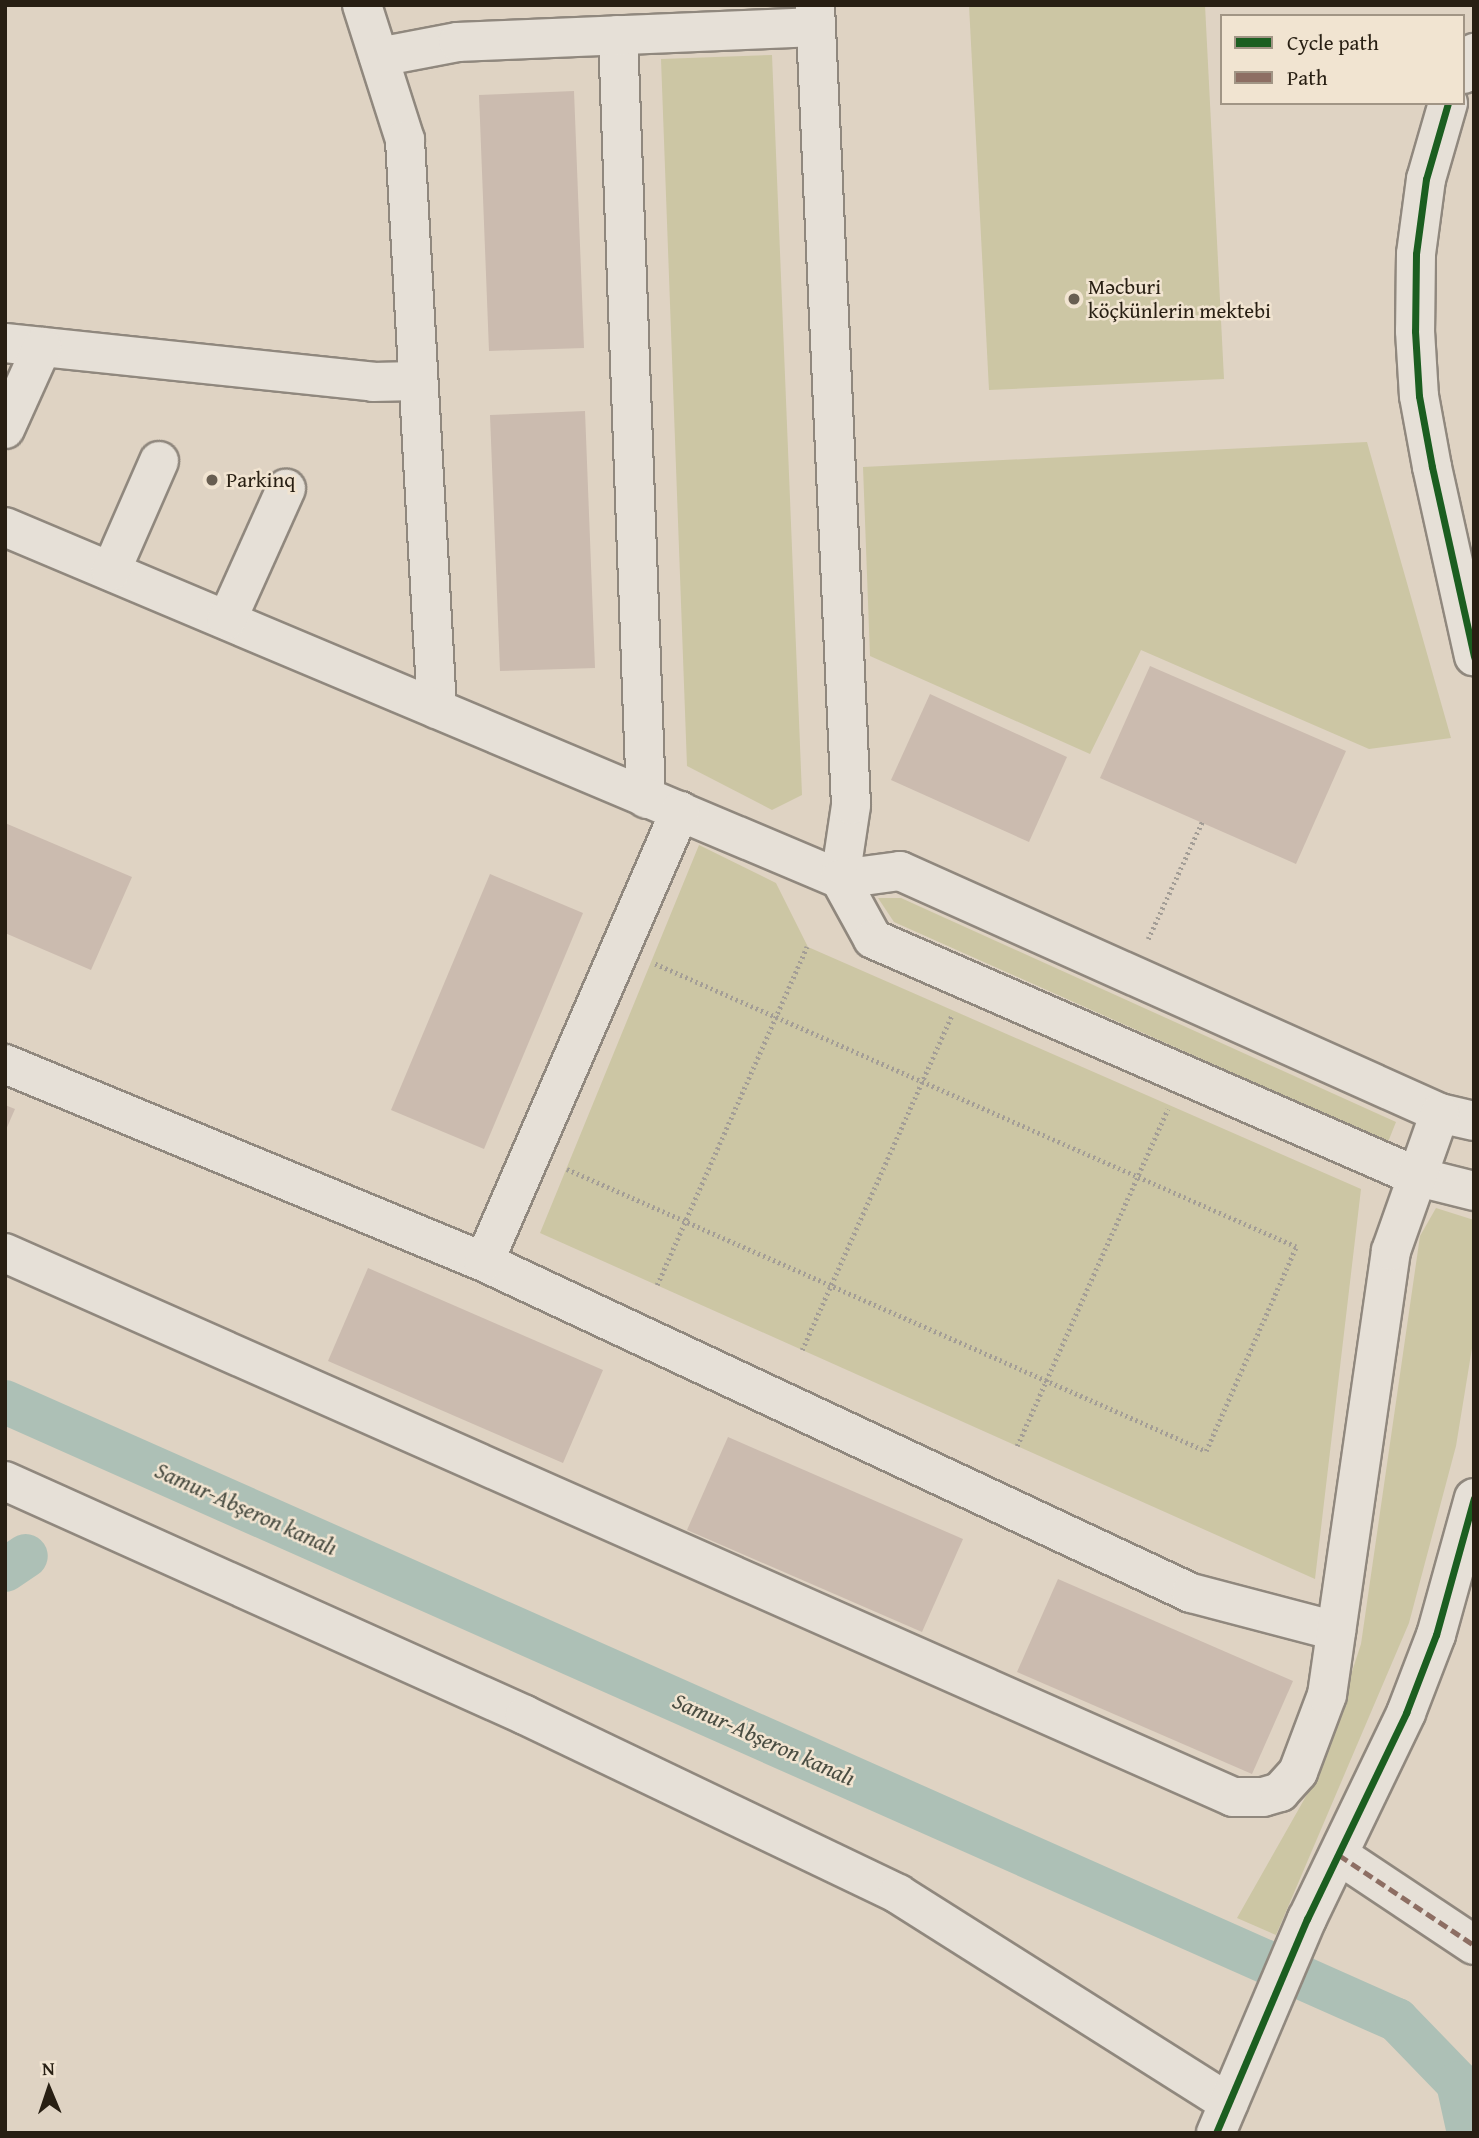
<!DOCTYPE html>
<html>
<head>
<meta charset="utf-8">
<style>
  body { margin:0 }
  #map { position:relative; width:1479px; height:2138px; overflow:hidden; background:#dfd3c3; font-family:"Gentium Book Plus",serif }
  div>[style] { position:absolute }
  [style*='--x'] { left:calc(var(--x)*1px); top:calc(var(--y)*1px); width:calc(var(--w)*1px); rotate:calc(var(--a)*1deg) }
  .green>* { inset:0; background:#ccc6a4 }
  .canal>* { height:44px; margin:-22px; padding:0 22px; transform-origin:22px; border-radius:22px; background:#adc0b6 }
  .building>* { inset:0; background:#cbbbaf }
  .path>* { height:4.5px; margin-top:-2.25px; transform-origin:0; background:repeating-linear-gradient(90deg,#a39d96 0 2px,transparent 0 5.5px) }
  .roads { filter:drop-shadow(2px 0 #90887e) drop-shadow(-2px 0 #90887e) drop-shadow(0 2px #90887e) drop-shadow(0 -2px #90887e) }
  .minor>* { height:38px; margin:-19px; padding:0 19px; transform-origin:19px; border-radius:19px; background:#e6e0d7 }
  .quiet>* { height:5px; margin-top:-2.5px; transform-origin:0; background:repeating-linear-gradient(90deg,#8d6e63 0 10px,transparent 0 15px) }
  .cycleway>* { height:7px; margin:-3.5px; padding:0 3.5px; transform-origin:3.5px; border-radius:3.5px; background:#1b5e20 }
  .dots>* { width:19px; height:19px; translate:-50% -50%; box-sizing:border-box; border:4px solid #f1e4d1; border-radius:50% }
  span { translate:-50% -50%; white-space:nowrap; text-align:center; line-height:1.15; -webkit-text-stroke:5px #f1e4d1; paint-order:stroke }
  .poi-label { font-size:21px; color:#281f13 }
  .left { translate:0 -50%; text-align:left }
  .water-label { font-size:23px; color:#4a4d42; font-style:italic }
  .frame { position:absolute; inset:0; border:7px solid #281f13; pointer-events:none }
  .legend { position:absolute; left:1220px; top:14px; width:245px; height:91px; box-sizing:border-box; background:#f1e4d1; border:2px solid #a19585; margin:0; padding:9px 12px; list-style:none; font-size:21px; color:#281f13 }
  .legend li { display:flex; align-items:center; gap:14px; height:35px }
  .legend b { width:35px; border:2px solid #a19585 }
  .north { position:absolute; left:14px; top:2054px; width:70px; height:70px; -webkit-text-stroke:5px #f1e4d1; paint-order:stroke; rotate:358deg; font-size:19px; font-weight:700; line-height:28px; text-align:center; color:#281f13 }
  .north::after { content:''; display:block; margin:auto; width:24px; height:32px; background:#281f13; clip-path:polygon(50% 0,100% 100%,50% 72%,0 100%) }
</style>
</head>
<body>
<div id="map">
  <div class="green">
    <div style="clip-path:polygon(969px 5px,1205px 5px,1224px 379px,989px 390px)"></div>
    <div style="clip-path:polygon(772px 55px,802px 795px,772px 810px,687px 766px,661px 59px)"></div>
    <div style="clip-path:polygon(1367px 442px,1451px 738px,1369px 749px,1141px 650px,1090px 754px,870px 656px,863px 467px)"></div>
    <div style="clip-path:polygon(699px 845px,776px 883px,808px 947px,1361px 1189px,1315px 1579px,540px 1233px)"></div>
    <div style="clip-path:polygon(878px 898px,901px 898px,1396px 1122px,1388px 1142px,894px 922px)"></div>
    <div style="clip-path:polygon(1436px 1208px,1474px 1220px,1474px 1336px,1456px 1446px,1409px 1623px,1276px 1935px,1237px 1918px,1318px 1775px,1361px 1644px,1420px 1236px)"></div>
  </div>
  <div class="canal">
    <div style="--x:5;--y:1402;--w:1523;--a:23.94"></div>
    <div style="--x:1397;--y:2020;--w:88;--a:45.9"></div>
    <div style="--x:1458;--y:2083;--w:51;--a:77.6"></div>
    <div style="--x:5;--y:1570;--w:25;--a:-34"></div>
  </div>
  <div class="building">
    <div style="clip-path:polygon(574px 91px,584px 348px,489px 351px,479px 95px)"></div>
    <div style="clip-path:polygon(585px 411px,595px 668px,500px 671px,490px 415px)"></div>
    <div style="clip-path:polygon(1150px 666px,1346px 751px,1296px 864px,1100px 778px)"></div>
    <div style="clip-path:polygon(930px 694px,1067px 757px,1029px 842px,891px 780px)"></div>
    <div style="clip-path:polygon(5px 823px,132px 877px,91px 970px,5px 933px)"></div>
    <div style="clip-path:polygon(490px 874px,583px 913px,484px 1149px,391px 1110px)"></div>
    <div style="clip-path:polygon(5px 1105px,15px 1109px,5px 1132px)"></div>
    <div style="clip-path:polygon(368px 1268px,603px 1370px,563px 1463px,328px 1361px)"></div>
    <div style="clip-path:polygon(728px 1437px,963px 1539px,922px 1632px,687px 1530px)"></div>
    <div style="clip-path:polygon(1058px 1579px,1293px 1681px,1252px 1774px,1017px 1672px)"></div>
  </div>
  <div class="path">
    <div style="--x:1148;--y:939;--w:129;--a:-65.2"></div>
    <div style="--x:567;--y:1169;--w:698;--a:23.81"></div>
    <div style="--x:1206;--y:1451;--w:223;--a:-66.2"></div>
    <div style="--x:1296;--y:1247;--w:701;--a:-156.18"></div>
    <div style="--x:657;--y:1285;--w:370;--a:-66.1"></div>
    <div style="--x:802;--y:1350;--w:367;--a:-65.9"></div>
    <div style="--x:1017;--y:1446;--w:369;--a:-65.9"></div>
  </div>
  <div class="roads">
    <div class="minor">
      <div style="--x:362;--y:5;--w:142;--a:72.3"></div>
      <div style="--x:405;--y:140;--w:570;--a:86.78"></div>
      <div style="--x:618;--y:35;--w:764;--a:87.9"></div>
      <div style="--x:379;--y:57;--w:80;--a:-10.8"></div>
      <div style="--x:458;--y:42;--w:358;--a:-2.4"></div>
      <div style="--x:1463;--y:74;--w:24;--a:-62"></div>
      <div style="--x:1448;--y:103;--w:79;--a:106.1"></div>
      <div style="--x:1426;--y:179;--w:76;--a:97.6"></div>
      <div style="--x:1416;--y:254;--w:77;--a:90.7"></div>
      <div style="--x:1415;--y:331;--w:65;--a:86.5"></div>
      <div style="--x:1419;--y:396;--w:72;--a:79.6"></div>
      <div style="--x:1432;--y:467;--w:194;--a:77.5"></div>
      <div style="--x:5;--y:343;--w:370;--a:6"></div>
      <div style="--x:373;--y:382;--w:43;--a:-1.3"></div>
      <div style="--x:5;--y:429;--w:90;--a:-65.7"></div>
      <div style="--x:5;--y:527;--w:906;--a:22.86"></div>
      <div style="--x:840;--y:879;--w:75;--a:-81.5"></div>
      <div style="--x:851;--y:805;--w:801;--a:-92.58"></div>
      <div style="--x:111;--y:571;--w:120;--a:-66.4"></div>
      <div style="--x:227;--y:620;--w:144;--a:-65.8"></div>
      <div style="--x:5;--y:1064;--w:518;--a:22.46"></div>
      <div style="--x:484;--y:1262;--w:781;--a:25.09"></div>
      <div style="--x:1191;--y:1593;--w:150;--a:14.7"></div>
      <div style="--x:1474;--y:1121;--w:35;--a:-167"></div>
      <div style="--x:1440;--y:1113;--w:592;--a:-155.86"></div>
      <div style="--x:900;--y:871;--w:61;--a:172.4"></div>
      <div style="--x:840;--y:879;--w:68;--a:61.2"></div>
      <div style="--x:873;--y:939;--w:595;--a:23.59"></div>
      <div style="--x:1418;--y:1177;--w:58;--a:14"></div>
      <div style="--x:5;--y:1253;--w:1343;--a:23.89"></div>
      <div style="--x:1233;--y:1797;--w:30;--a:0"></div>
      <div style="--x:1263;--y:1797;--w:18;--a:-16"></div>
      <div style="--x:1280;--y:1792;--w:27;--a:-48"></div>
      <div style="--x:1298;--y:1772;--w:82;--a:-69.4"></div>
      <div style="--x:1327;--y:1695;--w:449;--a:-81.8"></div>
      <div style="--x:1391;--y:1251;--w:146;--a:-70.5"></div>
      <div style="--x:484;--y:1262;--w:492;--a:-66.5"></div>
      <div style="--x:5;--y:1481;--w:570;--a:24.23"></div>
      <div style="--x:525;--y:1715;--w:414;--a:25.6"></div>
      <div style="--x:898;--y:1894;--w:391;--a:32.3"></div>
      <div style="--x:1339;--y:1855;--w:162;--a:33.7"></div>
      <div style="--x:1216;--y:2133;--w:233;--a:-67"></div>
      <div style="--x:1307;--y:1919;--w:229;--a:-64.3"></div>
      <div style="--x:1406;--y:1713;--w:84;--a:-69"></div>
      <div style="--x:1436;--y:1635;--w:142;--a:-74.5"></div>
    </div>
  </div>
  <div class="quiet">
    <div style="--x:1339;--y:1855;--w:162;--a:33.7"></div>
  </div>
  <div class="cycleway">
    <div style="--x:1448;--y:103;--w:79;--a:106.1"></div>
    <div style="--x:1426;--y:179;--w:76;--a:97.6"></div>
    <div style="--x:1416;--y:254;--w:77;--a:90.7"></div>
    <div style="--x:1415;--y:331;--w:65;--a:86.5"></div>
    <div style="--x:1419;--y:396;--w:72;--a:79.6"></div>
    <div style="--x:1432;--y:467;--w:194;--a:77.5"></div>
    <div style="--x:1216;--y:2133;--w:233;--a:-67"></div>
    <div style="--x:1307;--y:1919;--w:229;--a:-64.3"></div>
    <div style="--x:1406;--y:1713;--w:84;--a:-69"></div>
    <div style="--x:1436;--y:1635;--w:142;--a:-74.5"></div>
  </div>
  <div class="dots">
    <div style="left:1074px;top:299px;background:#685e51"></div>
    <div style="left:212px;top:480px;background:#685e51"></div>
  </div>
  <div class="poi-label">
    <span class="left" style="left:1088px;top:299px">Məcburi<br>köçkünlerin mektebi</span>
    <span class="left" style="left:226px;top:480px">Parkinq</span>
  </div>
  <div class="water-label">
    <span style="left:246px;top:1509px;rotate:24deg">Samur-Abşeron kanalı</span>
    <span style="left:764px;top:1739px;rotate:24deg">Samur-Abşeron kanalı</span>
  </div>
  <div class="frame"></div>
  <ul class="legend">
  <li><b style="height:9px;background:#1b5e20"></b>Cycle path</li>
  <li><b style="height:9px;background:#8d6e63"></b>Path</li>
  </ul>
  <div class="north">N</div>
</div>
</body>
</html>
